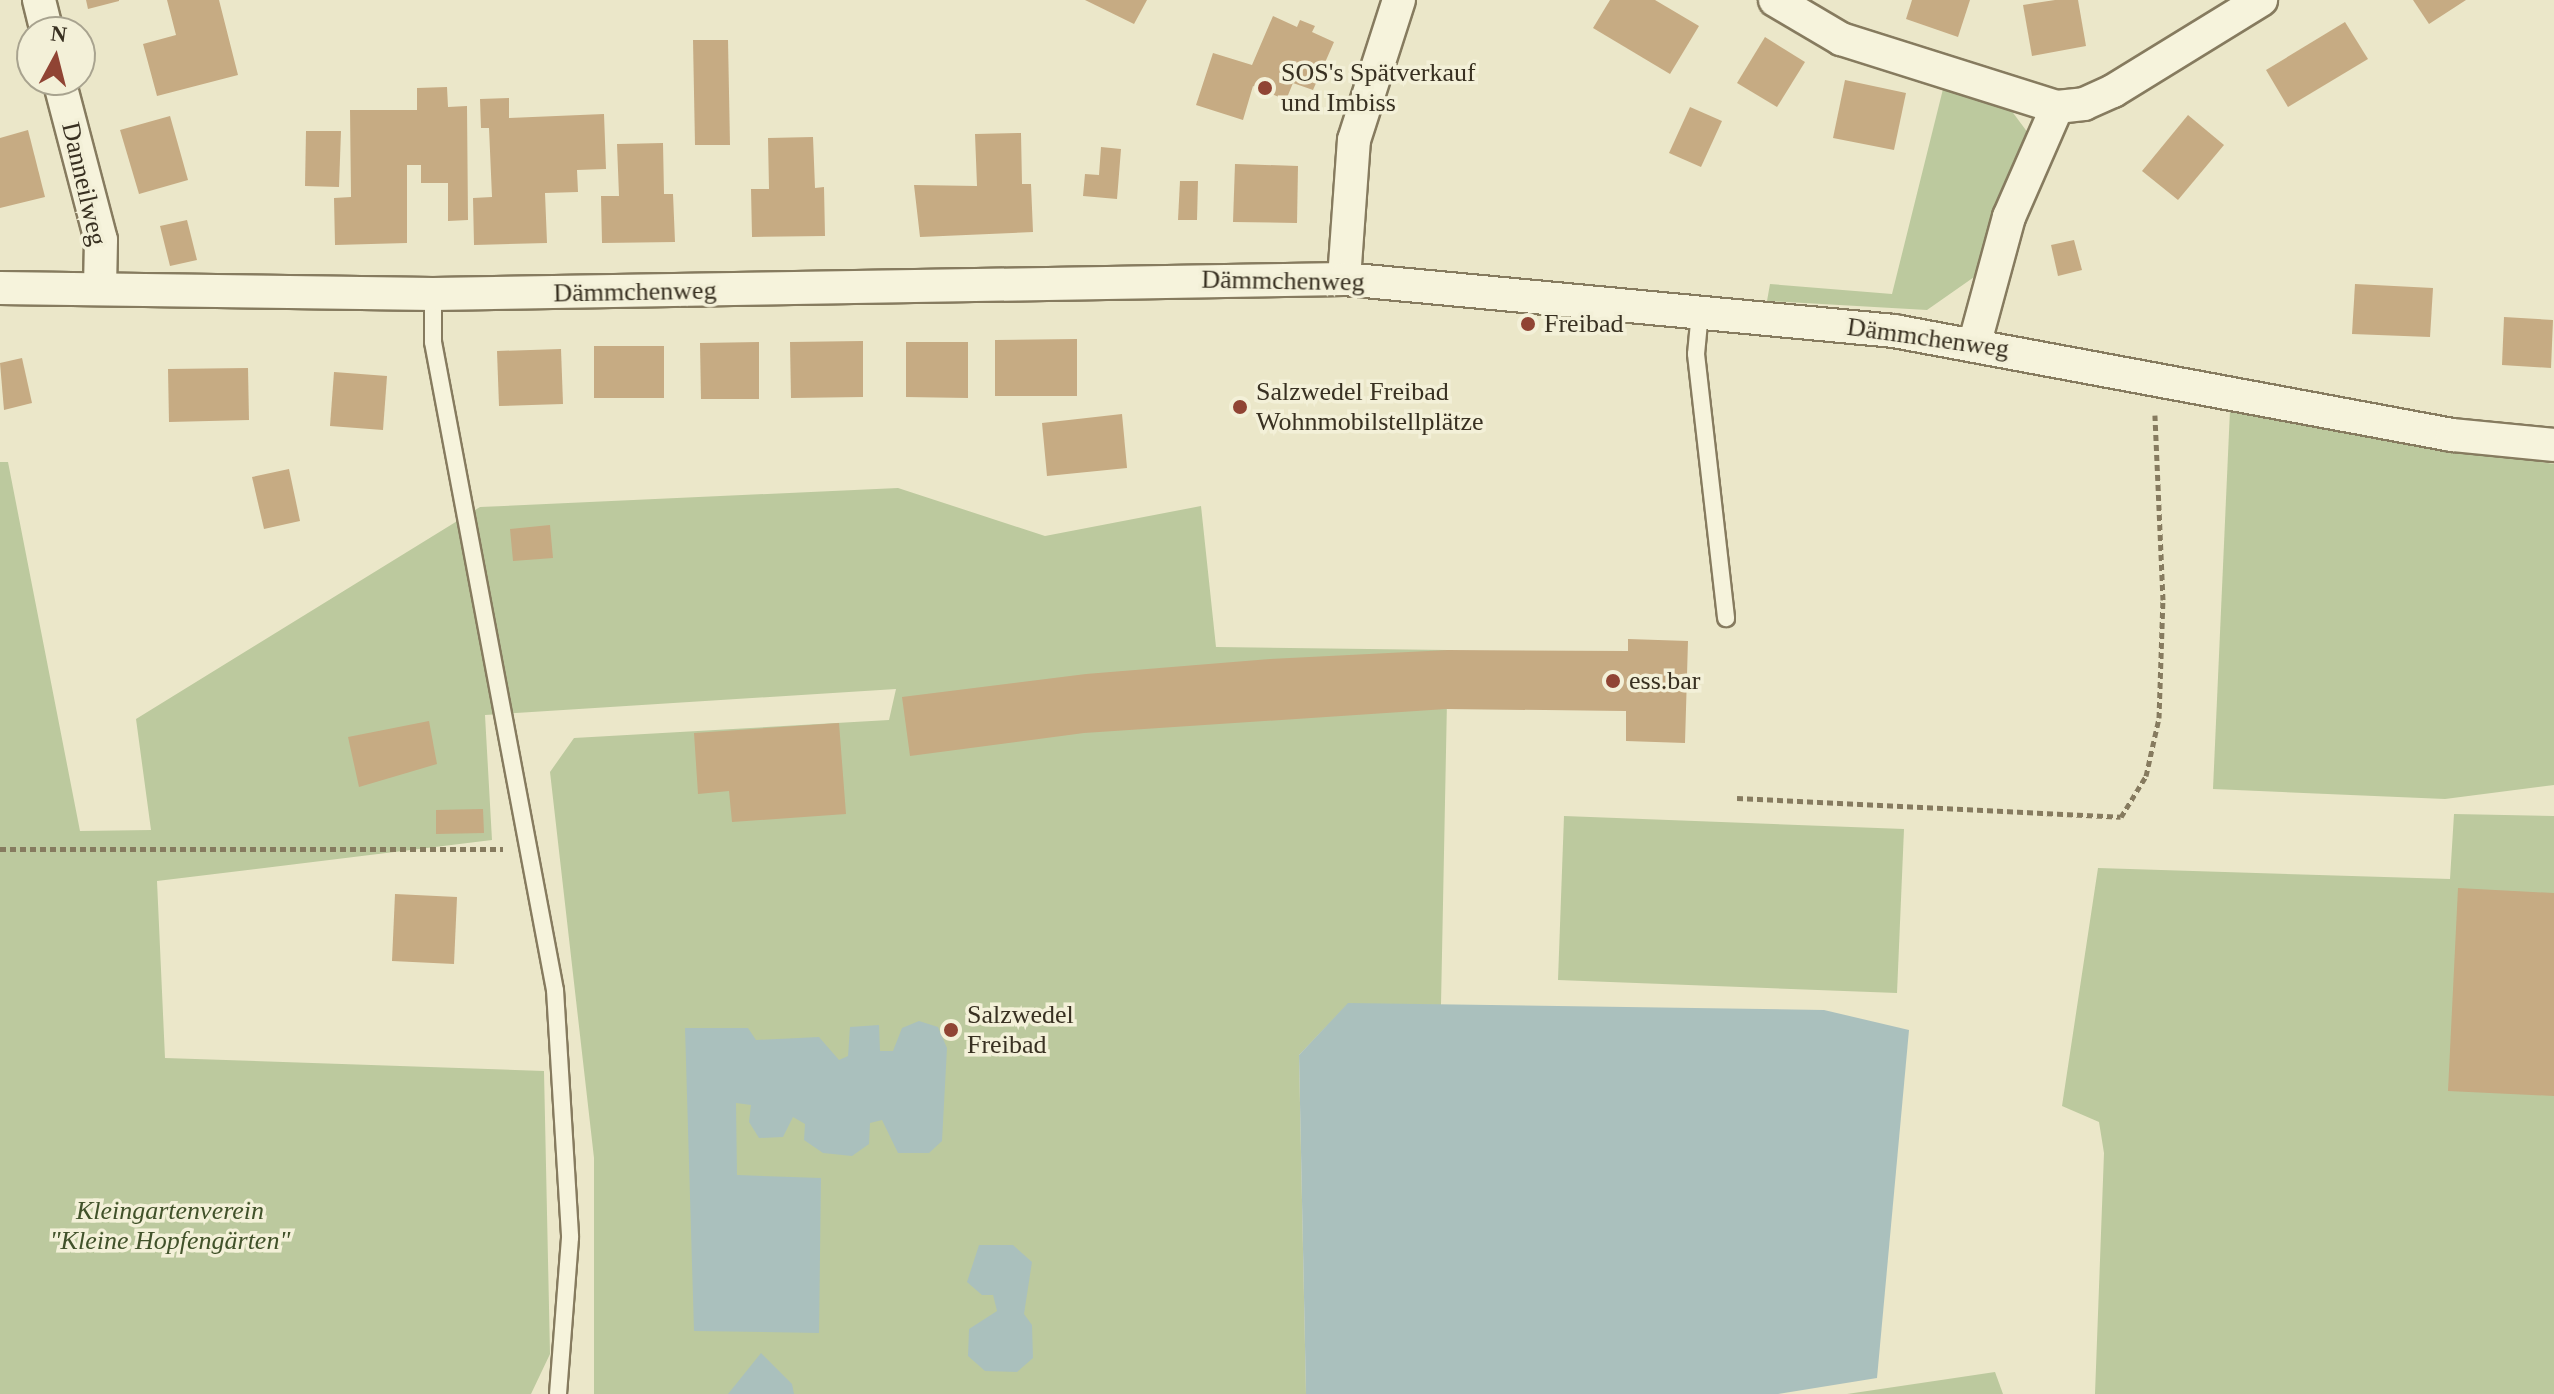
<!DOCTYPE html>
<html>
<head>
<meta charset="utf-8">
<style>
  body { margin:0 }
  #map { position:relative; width:2554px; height:1394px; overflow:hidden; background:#ebe7c9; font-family:"Times New Roman",serif }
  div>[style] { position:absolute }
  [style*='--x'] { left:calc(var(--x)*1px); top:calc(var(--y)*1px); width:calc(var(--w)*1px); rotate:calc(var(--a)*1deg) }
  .green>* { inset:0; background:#bcc99e }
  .water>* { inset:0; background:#aac0bd }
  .building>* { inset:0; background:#c6ab83 }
  .path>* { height:5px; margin-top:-2.5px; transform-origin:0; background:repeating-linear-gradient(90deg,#867b5f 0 6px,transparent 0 10px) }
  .roads { filter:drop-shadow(2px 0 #867b5f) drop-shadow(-2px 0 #867b5f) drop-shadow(0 2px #867b5f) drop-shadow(0 -2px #867b5f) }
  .service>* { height:16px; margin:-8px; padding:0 8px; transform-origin:8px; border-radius:8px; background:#f6f3dc }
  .minor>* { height:32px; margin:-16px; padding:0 16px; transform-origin:16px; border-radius:16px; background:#f6f3dc }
  .dots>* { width:22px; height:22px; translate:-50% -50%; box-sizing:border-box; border:4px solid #f3f0d8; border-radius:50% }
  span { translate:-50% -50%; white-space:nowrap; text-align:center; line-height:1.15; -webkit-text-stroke:7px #f3f0d8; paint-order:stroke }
  .poi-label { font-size:26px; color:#383021 }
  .left { translate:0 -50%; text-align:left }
  .street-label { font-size:26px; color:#383021 }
  .park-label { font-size:26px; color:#41522a; font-style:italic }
  .north { position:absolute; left:16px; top:16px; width:80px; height:80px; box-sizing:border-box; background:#f3f0d8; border:2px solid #a8a38f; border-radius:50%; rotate:7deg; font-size:22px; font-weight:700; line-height:32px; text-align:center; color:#383021 }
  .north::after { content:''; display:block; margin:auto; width:28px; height:36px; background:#904434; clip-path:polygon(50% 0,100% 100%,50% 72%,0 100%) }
</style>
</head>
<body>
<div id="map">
  <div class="green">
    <div style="clip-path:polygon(1943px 89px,2008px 106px,2028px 133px,1977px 275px,1927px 310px,1767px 301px,1770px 284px,1892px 294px)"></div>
    <div style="clip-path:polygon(2230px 410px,2554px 464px,2554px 785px,2445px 799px,2213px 789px)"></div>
    <div style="clip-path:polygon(0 462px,8px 462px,80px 831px,151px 830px,136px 719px,480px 507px,898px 488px,1045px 536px,1201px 506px,1216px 647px,1448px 650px,1441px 1005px,1348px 1004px,1299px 1055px,1306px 1394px,594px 1394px,594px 1158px,550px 772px,574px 738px,889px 720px,896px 689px,485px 715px,492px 840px,157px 881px,165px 1058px,544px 1071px,550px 1354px,531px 1394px,0 1394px)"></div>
    <div style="clip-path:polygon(2454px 814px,2554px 816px,2554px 1394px,2095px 1394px,2104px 1153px,2099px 1122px,2062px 1106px,2098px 868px,2450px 879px)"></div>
    <div style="clip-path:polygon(1564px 816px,1904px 829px,1897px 993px,1558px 980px)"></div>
    <div style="clip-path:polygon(1995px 1372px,2003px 1394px,1847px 1394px)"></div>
  </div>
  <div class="water">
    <div style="clip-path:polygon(1348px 1003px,1824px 1010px,1909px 1030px,1877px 1378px,1778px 1394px,1306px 1394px,1299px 1055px)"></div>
    <div style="clip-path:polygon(919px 1021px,938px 1027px,947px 1048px,942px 1141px,929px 1153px,898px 1153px,882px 1120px,870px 1123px,869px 1144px,852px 1156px,823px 1153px,804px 1140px,805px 1124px,793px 1117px,783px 1137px,759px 1138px,749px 1122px,751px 1105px,736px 1103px,737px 1175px,821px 1178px,819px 1333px,694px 1331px,685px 1028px,748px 1028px,756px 1040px,819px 1037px,839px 1060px,848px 1056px,850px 1027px,879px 1025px,880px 1051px,893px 1051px,902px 1028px)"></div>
    <div style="clip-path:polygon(979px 1245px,1013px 1245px,1032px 1262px,1024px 1314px,1032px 1325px,1033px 1358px,1017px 1372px,985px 1371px,968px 1356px,969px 1329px,997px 1311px,993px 1295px,982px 1295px,967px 1282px)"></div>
    <div style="clip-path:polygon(761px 1353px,792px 1384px,794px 1394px,728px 1394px)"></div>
  </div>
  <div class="building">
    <div style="clip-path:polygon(86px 0,119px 0,119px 1px,88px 9px)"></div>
    <div style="clip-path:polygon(167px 0,219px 0,238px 75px,157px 96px,143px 44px,176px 35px)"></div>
    <div style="clip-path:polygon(1085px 0,1147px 0,1134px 24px)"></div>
    <div style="clip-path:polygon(1610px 0,1655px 0,1699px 26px,1670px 74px,1593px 28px)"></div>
    <div style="clip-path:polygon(1912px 0,1970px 0,1958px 37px,1906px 19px)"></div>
    <div style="clip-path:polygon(2055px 0,2078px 0,2086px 46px,2032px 56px,2023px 5px)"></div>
    <div style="clip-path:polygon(2413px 0,2466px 0,2429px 24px)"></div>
    <div style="clip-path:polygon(1273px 16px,1297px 27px,1300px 20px,1315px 26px,1312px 32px,1334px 42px,1313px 90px,1293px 83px,1286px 100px,1253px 86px,1243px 120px,1196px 105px,1213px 53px,1252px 65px)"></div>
    <div style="clip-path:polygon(2345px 22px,2368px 59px,2288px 107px,2266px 70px)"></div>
    <div style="clip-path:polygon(1765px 37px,1805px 62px,1777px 107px,1737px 83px)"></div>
    <div style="clip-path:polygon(693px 40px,728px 40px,730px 145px,695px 145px)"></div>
    <div style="clip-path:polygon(1845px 80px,1906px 93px,1894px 150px,1833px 138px)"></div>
    <div style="clip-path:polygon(447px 87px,448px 107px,467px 106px,468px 220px,448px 221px,448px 183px,421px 183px,421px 165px,407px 165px,407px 243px,335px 245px,334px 198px,351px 197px,350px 110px,417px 110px,417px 88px)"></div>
    <div style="clip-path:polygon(509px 98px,509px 118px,604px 114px,606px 169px,577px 170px,578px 192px,545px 193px,547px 243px,474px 245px,473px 198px,492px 197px,489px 128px,481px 128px,480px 99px)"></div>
    <div style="clip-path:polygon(1690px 107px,1722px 121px,1701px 167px,1669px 153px)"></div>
    <div style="clip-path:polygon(2188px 115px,2224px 145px,2178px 200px,2142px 171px)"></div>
    <div style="clip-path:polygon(170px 116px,188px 180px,139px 194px,120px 130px)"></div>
    <div style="clip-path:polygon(28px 130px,45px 197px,0 208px,0 138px)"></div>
    <div style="clip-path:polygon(306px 131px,341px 131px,339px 187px,305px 186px)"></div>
    <div style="clip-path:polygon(1021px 133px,1022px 184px,1031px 184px,1033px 232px,920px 237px,914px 185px,977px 186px,975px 134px)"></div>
    <div style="clip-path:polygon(813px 137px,815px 188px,824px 187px,825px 236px,752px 237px,751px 189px,769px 189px,768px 138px)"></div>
    <div style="clip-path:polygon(663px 143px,664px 194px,673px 194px,675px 242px,602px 243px,601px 196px,619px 196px,617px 144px)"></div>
    <div style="clip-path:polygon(1101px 147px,1121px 149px,1117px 199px,1083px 196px,1085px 174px,1099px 175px)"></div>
    <div style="clip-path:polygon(1235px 164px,1298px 166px,1297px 223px,1233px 222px)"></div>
    <div style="clip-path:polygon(1180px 181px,1198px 181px,1197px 220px,1178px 220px)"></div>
    <div style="clip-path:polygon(187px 220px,197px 260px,170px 266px,160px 226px)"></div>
    <div style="clip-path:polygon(2074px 240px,2082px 270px,2058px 276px,2051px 245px)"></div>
    <div style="clip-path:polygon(2355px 284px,2433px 288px,2430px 337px,2352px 334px)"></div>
    <div style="clip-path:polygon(2504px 317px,2553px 320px,2551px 368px,2502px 365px)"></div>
    <div style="clip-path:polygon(1077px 339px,1077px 396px,995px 396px,995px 340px)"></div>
    <div style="clip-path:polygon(863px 341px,863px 397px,791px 398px,790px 342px)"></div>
    <div style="clip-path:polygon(759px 342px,759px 399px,701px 399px,700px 343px)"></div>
    <div style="clip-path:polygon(906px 342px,968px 342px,968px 398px,906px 397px)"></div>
    <div style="clip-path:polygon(594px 346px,664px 346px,664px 398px,594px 398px)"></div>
    <div style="clip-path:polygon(561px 349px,563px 404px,499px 406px,497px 351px)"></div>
    <div style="clip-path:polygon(22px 358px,32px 403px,4px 410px,0 363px)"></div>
    <div style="clip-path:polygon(248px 368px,249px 420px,169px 422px,168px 369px)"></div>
    <div style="clip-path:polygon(334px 372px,387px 376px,383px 430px,330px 426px)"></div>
    <div style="clip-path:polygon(1122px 414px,1127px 468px,1047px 476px,1042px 423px)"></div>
    <div style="clip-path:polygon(289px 469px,300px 521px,264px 529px,252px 477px)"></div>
    <div style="clip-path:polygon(550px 525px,553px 558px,513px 561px,510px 529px)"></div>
    <div style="clip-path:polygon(1628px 639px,1688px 641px,1685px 743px,1626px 741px,1626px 711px,1446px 709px,1084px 733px,910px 756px,902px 697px,1086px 674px,1270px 659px,1448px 650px,1628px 651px)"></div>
    <div style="clip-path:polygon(429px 721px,437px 764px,359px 787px,348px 737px)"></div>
    <div style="clip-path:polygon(839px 723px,846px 814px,732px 822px,729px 791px,698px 794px,694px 733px)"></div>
    <div style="clip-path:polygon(483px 809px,484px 833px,436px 834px,436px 810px)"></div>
    <div style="clip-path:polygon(2458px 888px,2554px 893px,2554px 1096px,2448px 1091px)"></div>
    <div style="clip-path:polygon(395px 894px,457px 897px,454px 964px,392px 961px)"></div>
  </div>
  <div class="path">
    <div style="--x:1737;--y:798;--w:384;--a:2.8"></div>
    <div style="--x:2121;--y:817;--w:48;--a:-58.6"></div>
    <div style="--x:2146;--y:776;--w:59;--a:-77.4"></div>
    <div style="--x:2159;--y:718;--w:118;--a:-88.1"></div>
    <div style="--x:2163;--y:600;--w:185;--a:-92.5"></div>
    <div style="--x:0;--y:849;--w:503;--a:0"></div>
  </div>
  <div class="roads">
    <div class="service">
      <div style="--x:433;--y:294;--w:48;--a:90"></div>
      <div style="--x:433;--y:342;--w:659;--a:79.34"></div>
      <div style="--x:555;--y:990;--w:248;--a:86.5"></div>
      <div style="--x:570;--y:1238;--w:156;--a:94.4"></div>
      <div style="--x:1700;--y:312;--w:42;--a:95.4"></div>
      <div style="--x:1696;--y:354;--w:266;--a:83.5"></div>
    </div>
    <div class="minor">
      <div style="--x:39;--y:0;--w:33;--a:76"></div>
      <div style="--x:1775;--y:0;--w:77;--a:30.6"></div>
      <div style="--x:1841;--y:39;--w:226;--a:17.5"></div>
      <div style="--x:2057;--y:107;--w:27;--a:-6"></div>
      <div style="--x:2084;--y:104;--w:32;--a:-24"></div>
      <div style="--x:2113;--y:91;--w:174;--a:-31.6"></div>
      <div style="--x:59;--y:80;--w:165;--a:75.3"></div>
      <div style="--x:101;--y:240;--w:49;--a:91.2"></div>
      <div style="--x:1344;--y:279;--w:139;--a:-85.9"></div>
      <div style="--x:1354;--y:140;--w:147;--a:-72.2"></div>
      <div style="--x:0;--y:288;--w:433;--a:0.8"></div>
      <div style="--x:433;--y:294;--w:911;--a:-0.94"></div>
      <div style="--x:1344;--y:279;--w:552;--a:5.4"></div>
      <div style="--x:1894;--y:331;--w:568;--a:10.56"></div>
      <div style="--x:2452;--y:435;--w:102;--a:5.6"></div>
      <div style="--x:1975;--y:342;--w:130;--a:-74.8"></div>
      <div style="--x:2009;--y:217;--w:120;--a:-66.4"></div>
    </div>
  </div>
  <div class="dots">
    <div style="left:1265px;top:88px;background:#904434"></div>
    <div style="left:1528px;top:324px;background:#904434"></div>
    <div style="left:1240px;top:407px;background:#904434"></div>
    <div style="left:1613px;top:681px;background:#904434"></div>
    <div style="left:951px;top:1030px;background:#904434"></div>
  </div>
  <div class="poi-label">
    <span class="left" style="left:1281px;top:88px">SOS's Spätverkauf<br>und Imbiss</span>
    <span class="left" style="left:1544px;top:324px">Freibad</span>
    <span class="left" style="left:1256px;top:407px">Salzwedel Freibad<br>Wohnmobilstellplätze</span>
    <span class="left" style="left:1629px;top:681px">ess.bar</span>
    <span class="left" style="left:967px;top:1030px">Salzwedel<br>Freibad</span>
  </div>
  <div class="street-label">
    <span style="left:84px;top:184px;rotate:77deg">Danneilweg</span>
    <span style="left:1283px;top:281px;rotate:1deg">Dämmchenweg</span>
    <span style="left:635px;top:292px;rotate:-1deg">Dämmchenweg</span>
    <span style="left:1928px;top:338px;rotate:8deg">Dämmchenweg</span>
  </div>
  <div class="park-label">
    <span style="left:170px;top:1226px">Kleingartenverein<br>"Kleine Hopfengärten"</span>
  </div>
  <div class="north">N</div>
</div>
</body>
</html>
